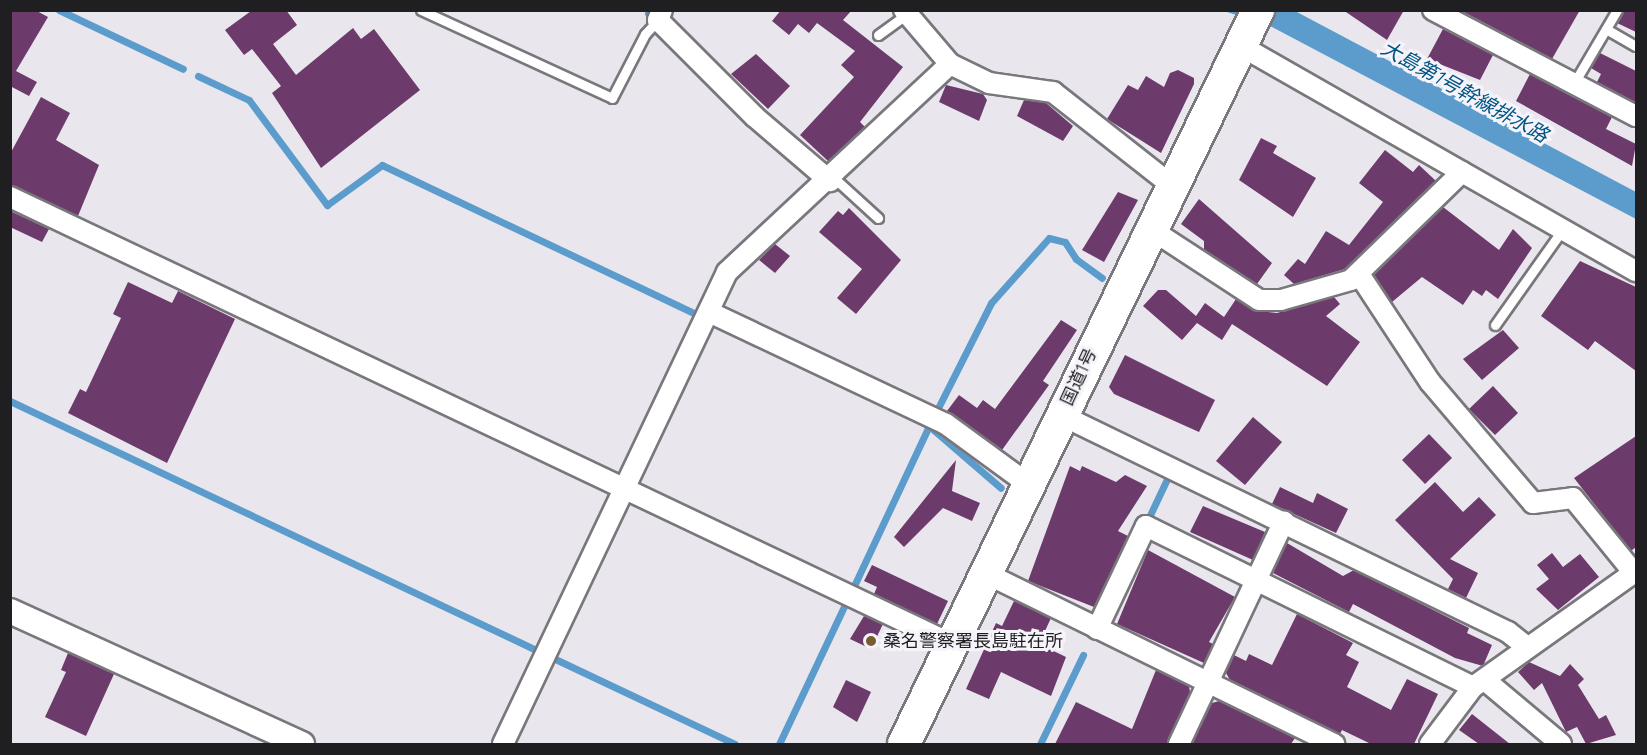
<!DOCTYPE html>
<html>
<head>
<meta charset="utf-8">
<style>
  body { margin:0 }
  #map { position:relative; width:1647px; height:755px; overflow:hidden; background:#e9e7ed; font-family:Quicksand,"Noto Sans JP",sans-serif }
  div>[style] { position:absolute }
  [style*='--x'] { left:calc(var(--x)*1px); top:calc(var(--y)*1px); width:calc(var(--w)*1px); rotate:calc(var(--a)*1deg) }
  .water>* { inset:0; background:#5b9ccc }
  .stream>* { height:7px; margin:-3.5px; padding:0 3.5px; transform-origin:3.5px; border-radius:3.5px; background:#5b9ccc }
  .building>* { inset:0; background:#6c3b6c }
  .roads { filter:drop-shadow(2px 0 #79777c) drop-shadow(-2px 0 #79777c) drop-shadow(0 2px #79777c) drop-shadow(0 -2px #79777c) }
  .service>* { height:9px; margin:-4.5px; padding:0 4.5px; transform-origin:4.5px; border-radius:4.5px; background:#fff }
  .minor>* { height:20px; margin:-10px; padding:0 10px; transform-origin:10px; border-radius:10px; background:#fff }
  .tertiary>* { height:24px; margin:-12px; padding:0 12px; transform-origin:12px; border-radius:12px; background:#fff }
  .trunk>* { height:32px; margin:-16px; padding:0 16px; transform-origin:16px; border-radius:16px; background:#fff }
  .dots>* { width:16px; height:16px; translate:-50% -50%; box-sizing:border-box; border:3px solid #f6f4fa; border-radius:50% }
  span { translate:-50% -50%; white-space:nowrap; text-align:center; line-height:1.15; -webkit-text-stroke:6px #f6f4fa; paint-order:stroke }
  .street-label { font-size:18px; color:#1f1e20 }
  .poi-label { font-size:18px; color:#1f1e20 }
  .left { translate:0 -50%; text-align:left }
  .water-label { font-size:20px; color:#015583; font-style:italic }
  .frame { position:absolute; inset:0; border:12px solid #1f1e20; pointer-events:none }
</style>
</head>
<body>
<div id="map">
  <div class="water">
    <div style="clip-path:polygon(1224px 11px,1295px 11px,1636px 192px,1636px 219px,1272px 27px)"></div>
  </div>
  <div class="stream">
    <div style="--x:59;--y:10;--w:137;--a:25.4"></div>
    <div style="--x:648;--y:13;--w:4;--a:-56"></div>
    <div style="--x:198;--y:76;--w:56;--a:25.2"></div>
    <div style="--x:249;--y:100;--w:131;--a:53.4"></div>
    <div style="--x:327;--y:205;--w:68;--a:-36"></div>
    <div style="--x:382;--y:165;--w:348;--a:25.4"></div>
    <div style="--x:10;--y:401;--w:582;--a:25.33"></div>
    <div style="--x:938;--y:408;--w:118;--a:-63.2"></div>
    <div style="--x:991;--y:303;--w:87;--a:-48.3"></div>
    <div style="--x:1049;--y:238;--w:16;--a:14"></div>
    <div style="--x:1065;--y:242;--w:20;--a:57"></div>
    <div style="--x:1076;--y:259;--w:32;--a:36"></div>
    <div style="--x:928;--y:425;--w:96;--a:40.8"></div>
    <div style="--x:1150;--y:515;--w:42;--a:-64.7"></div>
    <div style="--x:853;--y:588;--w:179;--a:-64.9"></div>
    <div style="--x:553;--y:658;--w:201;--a:25.3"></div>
    <div style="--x:779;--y:744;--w:157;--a:-64.7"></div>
    <div style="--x:1040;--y:744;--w:99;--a:-64.2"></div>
  </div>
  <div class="building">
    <div style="clip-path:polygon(10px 10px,35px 10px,48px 17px,16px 71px,37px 82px,29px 96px,10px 86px)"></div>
    <div style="clip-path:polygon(286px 10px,297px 25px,273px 44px,296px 75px,353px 28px,361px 39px,374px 29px,420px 90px,321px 168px,272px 93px,281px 86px,252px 49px,244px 55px,225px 30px,251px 11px)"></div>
    <div style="clip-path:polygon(781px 10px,852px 10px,843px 20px,903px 67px,860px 122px,865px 127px,828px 161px,800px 135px,854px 77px,841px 65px,855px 51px,817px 23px,809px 33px,798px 24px,789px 35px,772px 21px)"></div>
    <div style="clip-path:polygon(1343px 10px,1404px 10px,1387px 40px)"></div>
    <div style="clip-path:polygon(1460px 10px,1580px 10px,1552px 59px)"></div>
    <div style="clip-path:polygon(1624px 10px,1636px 10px,1636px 32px,1617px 23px)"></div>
    <div style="clip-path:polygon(1443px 29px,1493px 55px,1480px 80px,1427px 59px)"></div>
    <div style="clip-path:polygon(1600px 53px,1636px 71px,1636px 103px,1597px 82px,1601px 74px,1591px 68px)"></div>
    <div style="clip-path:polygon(756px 54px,790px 86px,768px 109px,731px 74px)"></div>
    <div style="clip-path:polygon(1178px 70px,1194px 78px,1194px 84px,1161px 153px,1107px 119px,1128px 85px,1138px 90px,1146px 76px,1164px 87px,1170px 73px)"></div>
    <div style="clip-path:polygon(1530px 74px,1612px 117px,1606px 129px,1636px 144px,1632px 166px,1516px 101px)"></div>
    <div style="clip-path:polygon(946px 85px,983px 94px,987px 100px,979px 121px,939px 102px)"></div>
    <div style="clip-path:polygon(41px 97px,70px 113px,56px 140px,99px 165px,78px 216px,10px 185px,10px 154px)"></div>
    <div style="clip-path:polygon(1024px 100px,1046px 103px,1073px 126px,1063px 141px,1017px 116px)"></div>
    <div style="clip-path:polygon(1261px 138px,1277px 146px,1273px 153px,1316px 178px,1293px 217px,1239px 180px)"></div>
    <div style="clip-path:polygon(1385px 150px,1413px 172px,1419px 165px,1436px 181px,1345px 269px,1294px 284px,1284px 275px,1298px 259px,1305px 264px,1326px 231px,1349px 245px,1383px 202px,1359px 183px)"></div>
    <div style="clip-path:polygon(1118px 192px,1138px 200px,1104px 262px,1082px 250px)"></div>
    <div style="clip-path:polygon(1199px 199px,1272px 263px,1257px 284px,1204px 250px,1204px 241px,1181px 224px)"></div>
    <div style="clip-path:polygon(1443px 207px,1499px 250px,1513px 229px,1532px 248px,1498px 299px,1486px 290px,1482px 296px,1473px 290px,1463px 305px,1422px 277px,1392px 302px,1374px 275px)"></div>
    <div style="clip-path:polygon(849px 208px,901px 260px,856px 314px,837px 298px,862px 269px,819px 232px,838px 211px,843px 215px)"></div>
    <div style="clip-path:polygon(10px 211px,49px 229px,42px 242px,10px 227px)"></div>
    <div style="clip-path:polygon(775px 244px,790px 256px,775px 273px,759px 260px)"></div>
    <div style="clip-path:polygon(1580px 261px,1636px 287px,1636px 371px,1595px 341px,1588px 350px,1541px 316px)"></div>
    <div style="clip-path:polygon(128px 282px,172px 303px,178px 291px,235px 319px,167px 463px,68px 413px,80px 389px,86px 392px,121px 318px,113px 314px)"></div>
    <div style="clip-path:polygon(1158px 290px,1166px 290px,1196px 316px,1205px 303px,1224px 317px,1236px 299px,1253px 310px,1277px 313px,1334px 297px,1340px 304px,1326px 316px,1360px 342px,1327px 386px,1232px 324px,1222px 340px,1197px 323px,1182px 340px,1143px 306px)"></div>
    <div style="clip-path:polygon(1061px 320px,1077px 330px,1043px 381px,1049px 385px,1002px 450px,947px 411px,959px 395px,977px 408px,983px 400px,995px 409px)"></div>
    <div style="clip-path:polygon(1503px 330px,1519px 348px,1482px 380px,1463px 359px)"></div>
    <div style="clip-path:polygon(1125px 355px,1215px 400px,1199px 432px,1114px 394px,1109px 387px)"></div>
    <div style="clip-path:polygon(1493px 386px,1518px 413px,1495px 435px,1469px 409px)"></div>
    <div style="clip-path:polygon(1253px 417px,1282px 442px,1245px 485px,1216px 461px)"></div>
    <div style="clip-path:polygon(1429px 434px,1452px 458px,1425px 484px,1402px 460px)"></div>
    <div style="clip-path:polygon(1636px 436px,1636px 547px,1631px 551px,1574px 478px)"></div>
    <div style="clip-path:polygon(956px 460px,952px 491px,980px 503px,972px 521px,943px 508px,904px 547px,894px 537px)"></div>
    <div style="clip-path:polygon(1070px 466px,1080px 471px,1082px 466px,1116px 482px,1125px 475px,1147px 486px,1118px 531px,1128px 536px,1094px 607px,1028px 581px)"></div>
    <div style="clip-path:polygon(1435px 482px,1463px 512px,1479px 497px,1496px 515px,1450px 559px,1478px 573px,1466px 598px,1448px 589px,1453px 579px,1395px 520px)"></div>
    <div style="clip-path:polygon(1280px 487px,1313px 503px,1317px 493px,1348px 509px,1336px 533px,1272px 504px)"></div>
    <div style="clip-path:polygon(1203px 506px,1265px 532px,1253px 560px,1190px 532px)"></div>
    <div style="clip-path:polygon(1287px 543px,1343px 576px,1354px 570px,1469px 628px,1467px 633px,1492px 645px,1483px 666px,1455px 658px,1353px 604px,1349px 612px,1273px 573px)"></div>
    <div style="clip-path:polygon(1148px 550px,1235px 597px,1209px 642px,1213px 644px,1204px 663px,1117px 624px)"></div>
    <div style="clip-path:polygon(1552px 553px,1563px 567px,1580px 554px,1599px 577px,1558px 610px,1536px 589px,1549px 579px,1537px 565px)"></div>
    <div style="clip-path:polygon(872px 565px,948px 601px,937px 624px,874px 594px,877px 587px,864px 581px)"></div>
    <div style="clip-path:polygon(1014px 601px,1051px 618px,1039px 644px,1066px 657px,1051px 696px,1001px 672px,989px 699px,966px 689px,996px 623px,1002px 626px)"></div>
    <div style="clip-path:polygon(1297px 614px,1353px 643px,1346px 655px,1359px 662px,1347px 687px,1391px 710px,1407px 679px,1438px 694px,1414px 744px,1371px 744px,1342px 730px,1340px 734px,1230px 680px,1226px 673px,1234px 655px,1246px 661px,1249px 654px,1272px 665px)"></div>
    <div style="clip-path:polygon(864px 616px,883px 624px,871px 649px,850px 639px)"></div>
    <div style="clip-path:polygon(68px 653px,114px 674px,86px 736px,45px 717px,66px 672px,61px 670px)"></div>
    <div style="clip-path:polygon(1529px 662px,1560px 676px,1570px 664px,1584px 679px,1578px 685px,1599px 719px,1606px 715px,1616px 735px,1586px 744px,1577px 727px,1566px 732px,1542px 683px,1534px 690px,1518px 672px)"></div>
    <div style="clip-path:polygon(1156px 670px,1189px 686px,1190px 692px,1167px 744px,1055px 744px,1076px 702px,1132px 729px)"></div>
    <div style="clip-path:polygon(846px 680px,871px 692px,857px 722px,833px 707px)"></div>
    <div style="clip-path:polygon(1219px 701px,1295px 738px,1291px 744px,1192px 744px,1212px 703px)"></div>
    <div style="clip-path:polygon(1472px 714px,1510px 744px,1479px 744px,1459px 730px)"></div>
  </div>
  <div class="roads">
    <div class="service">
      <div style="--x:421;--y:10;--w:210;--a:24.7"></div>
      <div style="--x:612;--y:98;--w:72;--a:-62.7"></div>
      <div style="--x:645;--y:34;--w:19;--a:-47"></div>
      <div style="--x:1606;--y:29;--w:34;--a:30"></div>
      <div style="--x:878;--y:35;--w:36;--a:-36"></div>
      <div style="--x:1574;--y:83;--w:85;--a:-59.5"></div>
      <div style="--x:833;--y:177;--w:61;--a:42.3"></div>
      <div style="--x:1495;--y:325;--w:118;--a:-54.7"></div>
    </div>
    <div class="minor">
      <div style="--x:662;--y:10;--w:11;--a:112"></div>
      <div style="--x:658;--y:20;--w:137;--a:45"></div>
      <div style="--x:755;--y:117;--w:99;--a:40.5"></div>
      <div style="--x:904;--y:10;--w:71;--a:49.6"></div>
      <div style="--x:950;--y:64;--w:43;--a:26"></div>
      <div style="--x:989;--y:83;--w:65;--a:8"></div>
      <div style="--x:1053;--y:92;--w:150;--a:38.2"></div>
      <div style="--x:1433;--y:10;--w:229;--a:27.6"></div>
      <div style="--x:1241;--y:46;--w:455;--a:29.7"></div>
      <div style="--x:10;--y:197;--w:1043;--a:25.39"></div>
      <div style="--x:1149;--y:228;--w:131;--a:33.2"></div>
      <div style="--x:1259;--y:300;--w:22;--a:0"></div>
      <div style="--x:1281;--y:300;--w:73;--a:-15.9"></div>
      <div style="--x:1351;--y:280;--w:155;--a:-44.2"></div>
      <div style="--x:1359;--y:274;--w:129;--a:56.7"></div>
      <div style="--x:1430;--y:382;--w:159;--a:49.6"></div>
      <div style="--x:1533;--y:503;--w:40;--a:-7.1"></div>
      <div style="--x:1573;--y:498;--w:97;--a:50.9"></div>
      <div style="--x:709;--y:312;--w:262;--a:25.3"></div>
      <div style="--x:946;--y:424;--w:102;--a:36.2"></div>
      <div style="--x:1061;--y:415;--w:497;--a:25.9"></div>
      <div style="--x:1508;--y:632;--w:24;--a:38"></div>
      <div style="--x:985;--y:573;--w:389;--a:26.1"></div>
      <div style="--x:1097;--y:629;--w:114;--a:-64.6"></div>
      <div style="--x:1146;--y:526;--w:364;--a:26.2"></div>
      <div style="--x:1486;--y:681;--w:98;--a:40"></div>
      <div style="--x:503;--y:744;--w:522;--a:-64.61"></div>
      <div style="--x:727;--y:272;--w:305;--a:-43"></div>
      <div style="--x:1179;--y:744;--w:246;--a:-64.8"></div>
      <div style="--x:1430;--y:744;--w:71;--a:-53"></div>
      <div style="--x:1473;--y:687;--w:200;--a:-35.4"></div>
    </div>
    <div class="tertiary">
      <div style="--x:10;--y:611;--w:321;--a:24.5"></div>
    </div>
    <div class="trunk">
      <div style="--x:904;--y:744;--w:815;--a:-64.25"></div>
    </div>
  </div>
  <div class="dots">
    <div style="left:871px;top:641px;background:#765c2e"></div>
  </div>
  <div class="street-label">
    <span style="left:1079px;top:377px;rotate:-65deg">国道1号</span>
  </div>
  <div class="poi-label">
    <span class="left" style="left:883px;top:641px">桑名警察署長島駐在所</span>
  </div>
  <div class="water-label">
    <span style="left:1465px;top:91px;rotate:29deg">大島第1号幹線排水路</span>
  </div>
  <div class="frame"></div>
</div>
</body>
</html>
